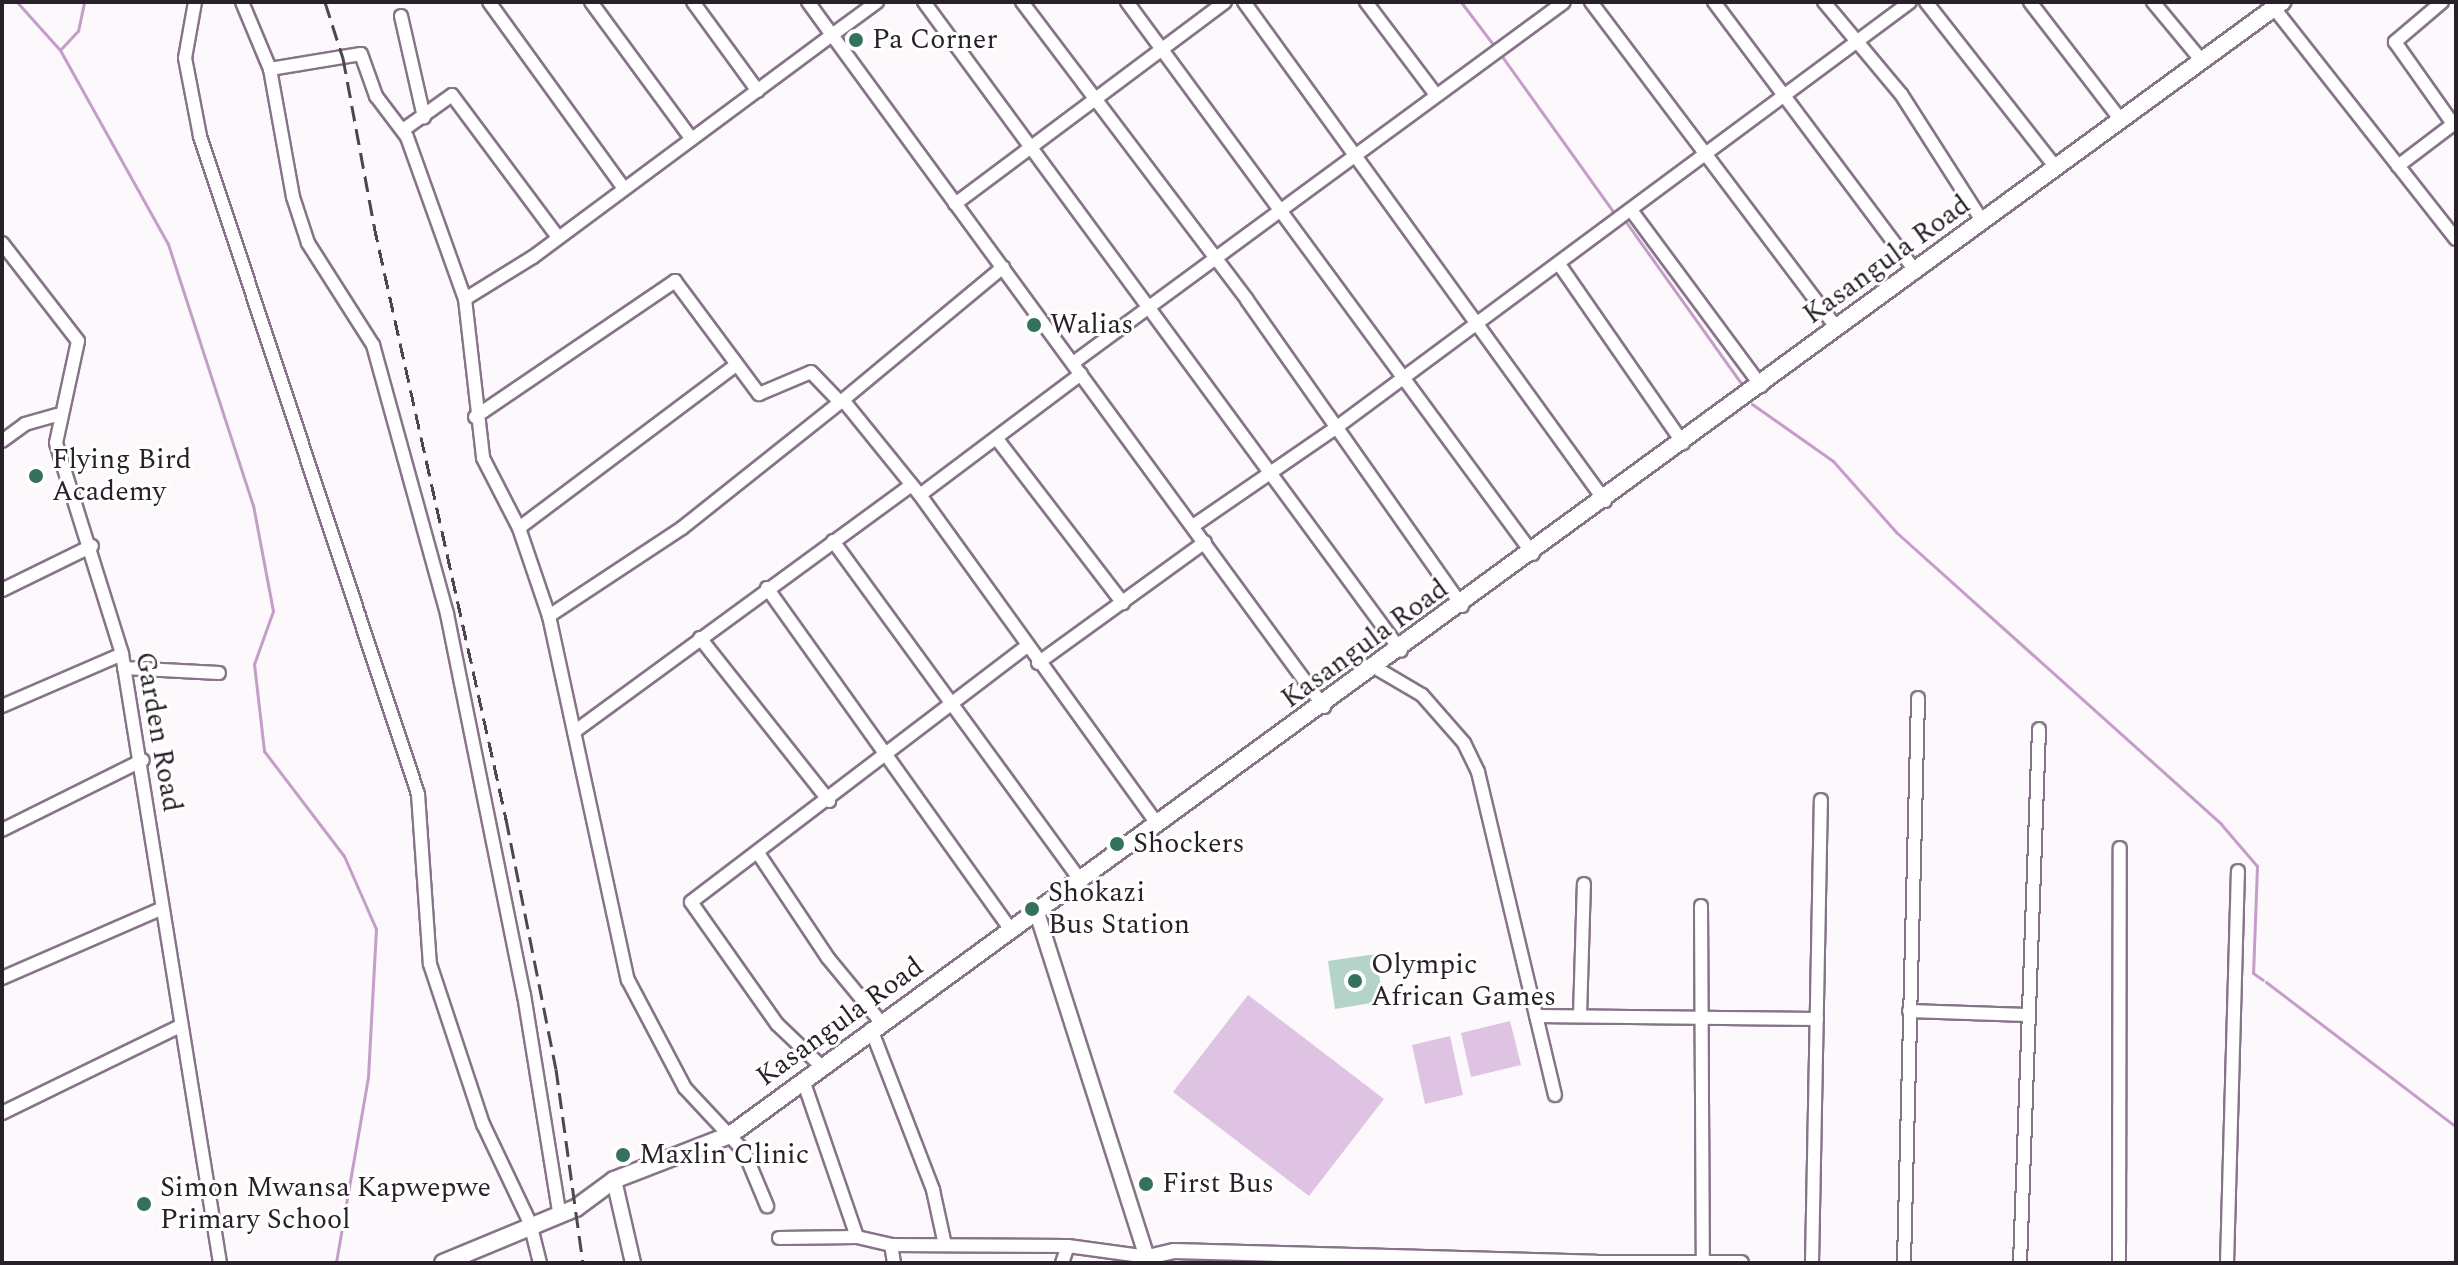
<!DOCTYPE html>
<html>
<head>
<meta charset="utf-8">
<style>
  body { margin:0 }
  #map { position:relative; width:2458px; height:1265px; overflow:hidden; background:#fcf8fc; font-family:Spectral,serif }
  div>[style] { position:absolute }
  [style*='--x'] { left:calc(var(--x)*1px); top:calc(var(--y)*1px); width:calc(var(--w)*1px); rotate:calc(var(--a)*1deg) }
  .green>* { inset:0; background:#dfc3e2 }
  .stream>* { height:3px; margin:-1.5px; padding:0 1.5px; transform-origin:1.5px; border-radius:1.5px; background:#c49ec8 }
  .building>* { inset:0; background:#b4d4c7 }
  .roads { filter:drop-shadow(2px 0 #877489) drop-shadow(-2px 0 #877489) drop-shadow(0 2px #877489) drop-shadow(0 -2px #877489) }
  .minor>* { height:12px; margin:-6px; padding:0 6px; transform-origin:6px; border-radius:6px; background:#fff }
  .tertiary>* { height:14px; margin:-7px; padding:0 7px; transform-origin:7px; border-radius:7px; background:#fff }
  .secondary>* { height:16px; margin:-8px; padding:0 8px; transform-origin:8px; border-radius:8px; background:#fff }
  .rail>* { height:3px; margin-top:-1.5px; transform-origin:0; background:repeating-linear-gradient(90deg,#4d464e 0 16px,transparent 0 24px) }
  .dots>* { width:22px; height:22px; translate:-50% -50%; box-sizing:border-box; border:4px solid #fff; border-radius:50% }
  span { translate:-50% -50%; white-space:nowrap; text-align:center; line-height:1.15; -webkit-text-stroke:6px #fff; paint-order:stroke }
  .poi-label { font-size:28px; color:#29212a }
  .left { translate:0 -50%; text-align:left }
  .street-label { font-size:28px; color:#29212a }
  .frame { position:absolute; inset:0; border:4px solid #29212a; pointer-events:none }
</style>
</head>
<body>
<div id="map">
  <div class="green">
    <div style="clip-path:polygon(1248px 995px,1384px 1099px,1309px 1196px,1173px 1092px)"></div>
    <div style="clip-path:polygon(1510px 1021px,1521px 1065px,1471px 1077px,1461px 1033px)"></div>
    <div style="clip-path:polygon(1450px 1036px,1463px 1095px,1425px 1104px,1412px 1045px)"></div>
  </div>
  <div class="stream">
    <div style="--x:17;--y:2;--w:64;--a:48.1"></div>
    <div style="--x:60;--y:50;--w:222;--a:60.9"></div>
    <div style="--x:168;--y:244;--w:274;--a:72"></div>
    <div style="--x:253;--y:505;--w:108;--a:79.3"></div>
    <div style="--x:273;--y:611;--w:56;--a:109.7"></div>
    <div style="--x:254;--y:664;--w:88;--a:83.4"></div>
    <div style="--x:264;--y:751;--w:132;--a:52.7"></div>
    <div style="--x:344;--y:856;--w:80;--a:66.3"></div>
    <div style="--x:376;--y:929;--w:148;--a:93.1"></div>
    <div style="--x:368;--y:1077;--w:189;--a:99.8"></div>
    <div style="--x:1461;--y:2;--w:56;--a:52.9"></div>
    <div style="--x:60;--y:50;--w:26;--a:-47"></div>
    <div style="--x:78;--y:31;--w:30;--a:-78"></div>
    <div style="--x:1501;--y:55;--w:196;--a:54.4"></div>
    <div style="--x:1626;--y:222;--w:201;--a:54.5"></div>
    <div style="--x:1752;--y:404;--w:99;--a:35.1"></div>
    <div style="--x:1833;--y:461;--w:95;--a:48.4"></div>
    <div style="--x:1896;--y:532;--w:437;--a:41.9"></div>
    <div style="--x:2221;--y:824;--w:55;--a:49.4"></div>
    <div style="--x:2257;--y:866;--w:107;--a:92.1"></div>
    <div style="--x:2253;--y:973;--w:12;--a:35"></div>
    <div style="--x:2266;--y:982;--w:239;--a:37.3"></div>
  </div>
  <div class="building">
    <div style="clip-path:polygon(1376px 954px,1383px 1001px,1335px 1009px,1328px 961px)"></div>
  </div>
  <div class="roads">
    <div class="minor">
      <div style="--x:195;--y:2;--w:57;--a:100.1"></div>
      <div style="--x:185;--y:58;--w:79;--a:79.1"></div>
      <div style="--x:200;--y:136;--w:693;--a:71.67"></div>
      <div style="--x:418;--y:794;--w:170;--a:86"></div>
      <div style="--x:430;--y:964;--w:169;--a:71.7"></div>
      <div style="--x:483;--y:1124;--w:110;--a:64.6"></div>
      <div style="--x:530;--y:1223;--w:41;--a:76"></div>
      <div style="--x:242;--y:2;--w:73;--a:67.3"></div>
      <div style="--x:270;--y:69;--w:130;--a:79.8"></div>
      <div style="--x:293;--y:197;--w:48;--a:71.9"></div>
      <div style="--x:308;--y:243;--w:121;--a:57.5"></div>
      <div style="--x:373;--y:345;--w:279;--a:74.6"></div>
      <div style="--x:447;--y:614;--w:389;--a:78.6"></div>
      <div style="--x:524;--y:995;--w:220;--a:80.8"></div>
      <div style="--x:489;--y:2;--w:228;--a:54.1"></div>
      <div style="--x:591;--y:2;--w:169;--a:53.7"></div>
      <div style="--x:693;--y:2;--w:110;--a:53.9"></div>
      <div style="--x:877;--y:2;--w:56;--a:143.7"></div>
      <div style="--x:832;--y:35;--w:833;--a:53.79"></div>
      <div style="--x:924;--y:2;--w:805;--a:53.68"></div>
      <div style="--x:1022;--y:2;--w:373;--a:52.9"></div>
      <div style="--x:1247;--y:300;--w:374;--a:54.9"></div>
      <div style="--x:1127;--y:2;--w:685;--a:53.67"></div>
      <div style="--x:1244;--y:2;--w:616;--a:54.12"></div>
      <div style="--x:1366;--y:2;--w:116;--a:53"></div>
      <div style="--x:1591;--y:2;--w:409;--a:53"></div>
      <div style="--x:1714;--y:2;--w:337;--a:53.2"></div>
      <div style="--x:1824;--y:2;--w:120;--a:50.1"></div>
      <div style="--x:1901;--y:94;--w:152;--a:57.4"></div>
      <div style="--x:1926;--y:2;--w:211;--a:51.9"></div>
      <div style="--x:2030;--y:2;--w:149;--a:52.4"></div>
      <div style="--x:2153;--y:2;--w:77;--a:50.3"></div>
      <div style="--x:2442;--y:2;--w:62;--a:139.6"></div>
      <div style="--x:2395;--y:42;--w:100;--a:54.7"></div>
      <div style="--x:2274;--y:8;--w:294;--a:51.8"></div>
      <div style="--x:401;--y:16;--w:104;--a:77.2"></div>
      <div style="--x:270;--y:69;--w:92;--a:-9.4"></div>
      <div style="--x:361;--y:54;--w:45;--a:70.3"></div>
      <div style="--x:376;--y:96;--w:51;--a:52.9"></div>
      <div style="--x:407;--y:137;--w:172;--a:70.3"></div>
      <div style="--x:465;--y:299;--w:160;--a:83.5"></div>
      <div style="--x:483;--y:458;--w:79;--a:62.8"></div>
      <div style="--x:403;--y:130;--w:60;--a:-35.5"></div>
      <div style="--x:452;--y:95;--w:176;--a:53.3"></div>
      <div style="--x:2398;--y:166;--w:73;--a:-37.2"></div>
      <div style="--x:955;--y:204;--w:337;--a:-36.8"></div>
      <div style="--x:1631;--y:210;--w:219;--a:53.5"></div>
      <div style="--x:2;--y:243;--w:124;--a:52.2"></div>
      <div style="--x:78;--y:341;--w:104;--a:102.2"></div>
      <div style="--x:56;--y:443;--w:221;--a:72.6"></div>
      <div style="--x:122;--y:654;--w:617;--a:80.86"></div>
      <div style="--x:1559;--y:264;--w:218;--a:55.3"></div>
      <div style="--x:465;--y:299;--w:80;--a:-31.7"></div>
      <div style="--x:533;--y:257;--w:372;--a:-36.6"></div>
      <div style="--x:832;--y:35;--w:41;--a:-126"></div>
      <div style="--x:1073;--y:363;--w:609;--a:-36.32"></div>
      <div style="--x:736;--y:365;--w:271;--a:143.1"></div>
      <div style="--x:519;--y:528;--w:93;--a:71.2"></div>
      <div style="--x:549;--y:616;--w:372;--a:77.8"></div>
      <div style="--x:628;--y:980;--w:122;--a:62.2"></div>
      <div style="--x:685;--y:1088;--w:86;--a:46.9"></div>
      <div style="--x:744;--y:1151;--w:60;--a:67.3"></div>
      <div style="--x:1081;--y:374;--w:201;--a:143.1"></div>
      <div style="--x:920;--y:495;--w:405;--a:54.2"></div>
      <div style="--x:843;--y:400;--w:208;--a:-39.7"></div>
      <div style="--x:475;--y:417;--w:242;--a:-34.2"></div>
      <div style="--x:675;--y:281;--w:141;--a:53.4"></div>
      <div style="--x:759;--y:394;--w:56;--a:-22.9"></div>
      <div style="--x:811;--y:372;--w:42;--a:46"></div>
      <div style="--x:997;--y:439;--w:207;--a:52.5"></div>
      <div style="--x:2;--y:441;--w:29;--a:-36"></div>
      <div style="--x:25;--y:424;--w:33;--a:-16"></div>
      <div style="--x:1193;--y:526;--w:175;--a:-34.5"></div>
      <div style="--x:1337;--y:427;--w:713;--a:-36.56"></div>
      <div style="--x:833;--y:541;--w:417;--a:53.9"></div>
      <div style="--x:767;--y:588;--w:422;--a:54.5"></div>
      <div style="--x:2;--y:590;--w:100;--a:-26.1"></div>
      <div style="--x:549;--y:616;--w:159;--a:-33.5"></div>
      <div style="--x:682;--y:528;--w:206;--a:-38.5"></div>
      <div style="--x:843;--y:400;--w:122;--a:51"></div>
      <div style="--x:700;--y:638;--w:208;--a:51.6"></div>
      <div style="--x:1038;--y:663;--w:206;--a:-35.9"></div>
      <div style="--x:124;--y:668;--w:95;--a:3"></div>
      <div style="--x:1376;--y:668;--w:53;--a:30.4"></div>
      <div style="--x:1422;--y:695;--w:64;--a:48.8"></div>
      <div style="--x:1464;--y:743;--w:32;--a:64"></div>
      <div style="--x:1478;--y:772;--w:332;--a:76.6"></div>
      <div style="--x:2;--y:706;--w:131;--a:-23.4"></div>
      <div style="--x:574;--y:732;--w:418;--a:-36.2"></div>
      <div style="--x:2;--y:830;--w:157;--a:-26.4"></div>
      <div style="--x:758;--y:853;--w:126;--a:56.3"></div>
      <div style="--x:828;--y:958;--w:82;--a:50.5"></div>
      <div style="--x:1701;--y:906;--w:354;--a:89.7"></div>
      <div style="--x:2;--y:978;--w:173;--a:-23.5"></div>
      <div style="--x:1909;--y:1011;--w:118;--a:1.9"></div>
      <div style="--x:1536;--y:1016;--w:281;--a:0.6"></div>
      <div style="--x:1580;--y:1016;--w:132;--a:-88.3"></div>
      <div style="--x:871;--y:1029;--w:173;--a:68.9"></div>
      <div style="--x:933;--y:1190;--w:56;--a:77.7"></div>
      <div style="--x:821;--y:1066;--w:61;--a:-136.3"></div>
      <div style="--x:777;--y:1024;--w:149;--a:-125.2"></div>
      <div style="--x:691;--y:902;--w:422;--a:-37.3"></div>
      <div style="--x:803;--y:1080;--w:166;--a:71"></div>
      <div style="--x:2;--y:1113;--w:198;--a:-26"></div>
      <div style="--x:779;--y:1238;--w:78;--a:-0.7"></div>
      <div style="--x:857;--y:1237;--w:35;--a:13"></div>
      <div style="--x:894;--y:1263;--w:18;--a:-99"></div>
      <div style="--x:891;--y:1245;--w:177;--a:0.3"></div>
      <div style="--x:1068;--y:1246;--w:81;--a:7.8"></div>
      <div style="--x:1062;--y:1263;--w:18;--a:-71"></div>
      <div style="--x:1812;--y:1263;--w:463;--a:-88.9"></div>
      <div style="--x:1904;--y:1263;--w:565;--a:-88.58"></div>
      <div style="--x:2020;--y:1263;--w:534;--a:-87.96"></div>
      <div style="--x:2119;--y:1263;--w:415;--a:-89.9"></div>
      <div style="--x:2227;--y:1263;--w:392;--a:-88.4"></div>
    </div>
    <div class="tertiary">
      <div style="--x:1038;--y:916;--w:364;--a:72.3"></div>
      <div style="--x:614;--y:1180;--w:85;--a:77.1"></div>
      <div style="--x:1148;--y:1257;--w:27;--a:-13"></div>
      <div style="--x:1174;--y:1251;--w:422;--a:1.6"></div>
      <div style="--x:1597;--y:1263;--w:144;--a:0"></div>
    </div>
    <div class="secondary">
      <div style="--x:443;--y:1263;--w:144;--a:-22.5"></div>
      <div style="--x:576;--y:1208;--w:47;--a:-36.4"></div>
      <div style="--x:614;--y:1180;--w:124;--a:-21.2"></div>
      <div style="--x:730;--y:1135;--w:1922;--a:-36.13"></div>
    </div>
  </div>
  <div class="rail">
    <div style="--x:325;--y:2;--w:59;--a:72.2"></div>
    <div style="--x:343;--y:58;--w:171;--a:79.5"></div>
    <div style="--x:374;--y:226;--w:608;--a:77.45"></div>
    <div style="--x:506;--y:819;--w:255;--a:78.7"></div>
    <div style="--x:556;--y:1069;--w:196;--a:82.1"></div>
  </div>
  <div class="dots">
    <div style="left:856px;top:40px;background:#35725d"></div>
    <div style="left:1034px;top:325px;background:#35725d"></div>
    <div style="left:36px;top:476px;background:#35725d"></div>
    <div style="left:1117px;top:844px;background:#35725d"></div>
    <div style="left:1032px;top:909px;background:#35725d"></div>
    <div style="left:1355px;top:981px;background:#35725d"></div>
    <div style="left:623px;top:1155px;background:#35725d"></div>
    <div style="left:1146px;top:1184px;background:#35725d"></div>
    <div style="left:144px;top:1204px;background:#35725d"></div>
  </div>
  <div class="poi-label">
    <span class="left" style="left:872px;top:40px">Pa Corner</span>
    <span class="left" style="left:1050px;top:325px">Walias</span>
    <span class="left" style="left:52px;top:476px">Flying Bird<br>Academy</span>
    <span class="left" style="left:1133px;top:844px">Shockers</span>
    <span class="left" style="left:1048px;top:909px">Shokazi<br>Bus Station</span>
    <span class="left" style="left:1371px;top:981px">Olympic<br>African Games</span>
    <span class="left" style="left:639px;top:1155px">Maxlin Clinic</span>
    <span class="left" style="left:1162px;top:1184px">First Bus</span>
    <span class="left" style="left:160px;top:1204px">Simon Mwansa Kapwepwe<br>Primary School</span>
  </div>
  <div class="street-label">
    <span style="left:1887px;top:260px;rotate:-36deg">Kasangula Road</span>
    <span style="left:1365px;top:644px;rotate:-36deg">Kasangula Road</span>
    <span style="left:158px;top:732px;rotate:80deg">Garden Road</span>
    <span style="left:840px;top:1022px;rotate:-36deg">Kasangula Road</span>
  </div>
  <div class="frame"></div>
</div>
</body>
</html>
